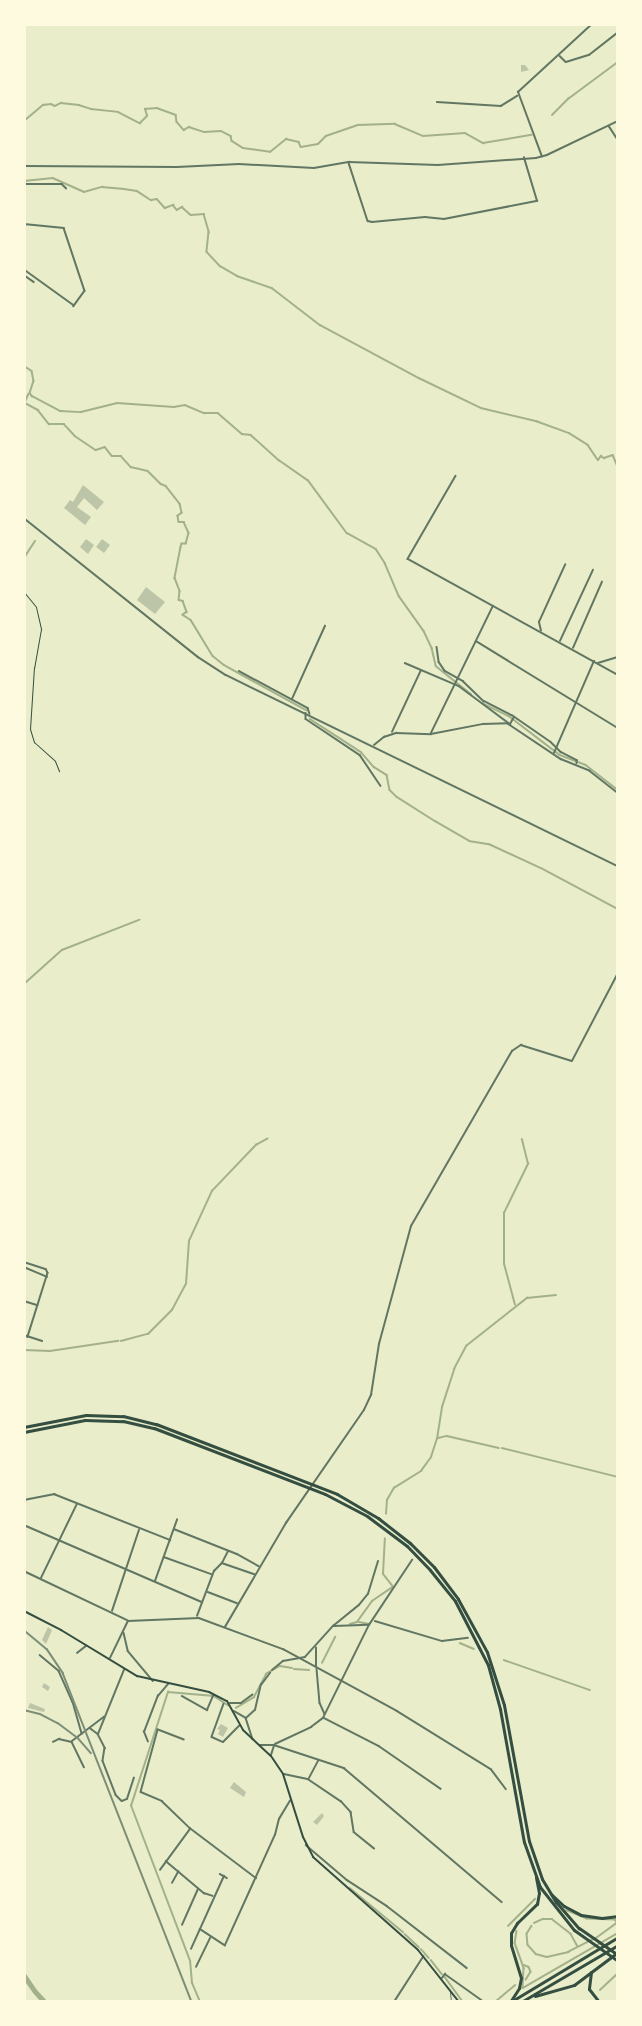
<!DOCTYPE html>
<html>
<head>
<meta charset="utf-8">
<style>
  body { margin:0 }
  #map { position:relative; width:642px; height:2026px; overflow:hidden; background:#e9edc9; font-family:"Nunito Sans",sans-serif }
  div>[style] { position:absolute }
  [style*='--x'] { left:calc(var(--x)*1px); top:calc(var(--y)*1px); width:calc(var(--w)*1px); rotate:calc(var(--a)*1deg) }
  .water>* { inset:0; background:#a3b18a }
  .stream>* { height:1.5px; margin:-0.75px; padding:0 0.75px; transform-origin:0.75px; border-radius:0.75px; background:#a3b18a }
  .building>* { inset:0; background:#bcc5a7 }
  .path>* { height:1px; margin:-0.5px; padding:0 0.5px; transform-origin:0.5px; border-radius:0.5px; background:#344e41 }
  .service>* { height:1px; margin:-0.5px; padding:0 0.5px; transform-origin:0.5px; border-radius:0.5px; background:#617663 }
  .minor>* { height:1.5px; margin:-0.75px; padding:0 0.75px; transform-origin:0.75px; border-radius:0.75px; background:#617663 }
  .tertiary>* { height:1.5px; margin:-0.75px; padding:0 0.75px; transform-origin:0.75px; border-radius:0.75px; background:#617663 }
  .primary>* { height:2px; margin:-1px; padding:0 1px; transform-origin:1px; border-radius:1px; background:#344e41 }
  .trunk>* { height:3px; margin:-1.5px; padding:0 1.5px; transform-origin:1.5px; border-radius:1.5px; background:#344e41 }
  .motorway>* { height:3px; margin:-1.5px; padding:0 1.5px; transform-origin:1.5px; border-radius:1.5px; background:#344e41 }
  .rail>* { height:1.5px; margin:-0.75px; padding:0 0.75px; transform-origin:0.75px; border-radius:0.75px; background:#7c8e77 }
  span { translate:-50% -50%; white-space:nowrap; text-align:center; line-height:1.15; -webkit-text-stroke:4.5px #fefae0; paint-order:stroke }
  .frame { position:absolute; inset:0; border:26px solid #fefae0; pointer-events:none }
</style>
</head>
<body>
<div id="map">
  <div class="water">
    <div style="clip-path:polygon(24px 1971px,37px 1990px,48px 2002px,41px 2002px,33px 1993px,24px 1980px)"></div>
  </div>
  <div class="stream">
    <div style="--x:552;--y:115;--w:23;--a:-45"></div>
    <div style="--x:568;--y:99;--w:62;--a:-36.5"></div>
    <div style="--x:24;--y:121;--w:25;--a:-40"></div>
    <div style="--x:43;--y:105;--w:8;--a:-7"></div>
    <div style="--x:51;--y:104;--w:4;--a:27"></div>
    <div style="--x:55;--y:106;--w:7;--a:-27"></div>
    <div style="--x:61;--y:103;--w:18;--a:6"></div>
    <div style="--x:79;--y:105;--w:13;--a:18"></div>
    <div style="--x:91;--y:109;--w:27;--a:6"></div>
    <div style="--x:118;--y:112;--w:25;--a:27"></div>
    <div style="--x:140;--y:123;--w:10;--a:-45"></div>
    <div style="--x:147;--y:116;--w:7;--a:-106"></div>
    <div style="--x:145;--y:109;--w:12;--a:-5"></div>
    <div style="--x:157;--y:108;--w:20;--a:20"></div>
    <div style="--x:176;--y:115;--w:7;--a:82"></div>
    <div style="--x:177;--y:122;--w:11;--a:49"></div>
    <div style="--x:184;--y:130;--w:6;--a:-31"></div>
    <div style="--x:189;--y:127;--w:16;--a:18"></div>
    <div style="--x:204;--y:132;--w:17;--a:-3"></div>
    <div style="--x:221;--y:131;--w:11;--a:27"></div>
    <div style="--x:231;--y:136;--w:5;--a:79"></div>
    <div style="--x:232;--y:141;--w:13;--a:32"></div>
    <div style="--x:243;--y:148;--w:27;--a:8"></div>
    <div style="--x:270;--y:152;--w:21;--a:-39"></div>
    <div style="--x:286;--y:139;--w:13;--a:13"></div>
    <div style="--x:299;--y:142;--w:5;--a:68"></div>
    <div style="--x:301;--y:147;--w:17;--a:-10"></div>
    <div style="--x:318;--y:144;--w:11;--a:-45"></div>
    <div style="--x:326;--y:136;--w:34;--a:-19"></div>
    <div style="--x:358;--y:125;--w:37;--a:-2"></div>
    <div style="--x:395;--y:124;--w:30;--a:23"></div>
    <div style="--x:423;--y:136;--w:42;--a:-4.1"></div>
    <div style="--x:465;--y:133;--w:21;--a:29"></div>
    <div style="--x:483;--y:143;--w:49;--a:-9.5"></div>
    <div style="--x:24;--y:181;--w:29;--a:-6"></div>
    <div style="--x:53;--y:178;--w:34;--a:24"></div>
    <div style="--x:84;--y:192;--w:19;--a:-16"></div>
    <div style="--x:102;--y:187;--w:22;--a:5"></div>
    <div style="--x:124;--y:189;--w:13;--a:9"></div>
    <div style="--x:137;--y:191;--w:17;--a:33"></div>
    <div style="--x:151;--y:200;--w:6;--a:-9"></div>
    <div style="--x:157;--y:199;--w:12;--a:48"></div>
    <div style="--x:165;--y:208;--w:9;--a:-21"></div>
    <div style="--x:173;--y:205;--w:6;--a:51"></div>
    <div style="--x:177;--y:210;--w:6;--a:-31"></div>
    <div style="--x:182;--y:207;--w:12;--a:42"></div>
    <div style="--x:191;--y:215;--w:13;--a:-4"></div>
    <div style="--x:204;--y:214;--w:19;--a:74"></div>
    <div style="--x:209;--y:232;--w:20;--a:96"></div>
    <div style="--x:207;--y:252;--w:19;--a:47"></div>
    <div style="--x:220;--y:266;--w:20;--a:30"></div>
    <div style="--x:237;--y:276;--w:37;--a:19"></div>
    <div style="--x:272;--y:288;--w:61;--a:37.6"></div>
    <div style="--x:320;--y:325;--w:112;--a:28.2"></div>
    <div style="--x:419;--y:378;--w:69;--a:25.8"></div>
    <div style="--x:481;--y:408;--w:57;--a:13.3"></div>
    <div style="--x:536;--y:421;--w:35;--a:20"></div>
    <div style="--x:569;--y:433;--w:22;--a:32"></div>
    <div style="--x:588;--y:445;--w:18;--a:56"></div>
    <div style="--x:598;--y:460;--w:5;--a:-53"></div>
    <div style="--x:601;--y:456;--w:4;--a:34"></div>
    <div style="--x:604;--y:458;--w:9;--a:-18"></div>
    <div style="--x:613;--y:455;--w:13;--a:67"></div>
    <div style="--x:24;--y:366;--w:9;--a:32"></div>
    <div style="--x:32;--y:371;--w:10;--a:79"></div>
    <div style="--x:34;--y:381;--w:13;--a:108"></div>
    <div style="--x:30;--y:393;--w:4;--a:56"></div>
    <div style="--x:32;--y:396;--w:32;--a:28"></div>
    <div style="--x:60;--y:411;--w:21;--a:3"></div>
    <div style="--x:81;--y:412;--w:37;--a:-14"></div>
    <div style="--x:117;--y:403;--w:57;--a:4"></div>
    <div style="--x:174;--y:407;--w:11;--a:-10"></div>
    <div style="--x:185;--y:405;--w:21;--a:23"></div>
    <div style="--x:204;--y:413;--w:14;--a:0"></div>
    <div style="--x:218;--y:413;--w:32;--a:41"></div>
    <div style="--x:242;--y:434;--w:9;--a:6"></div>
    <div style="--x:251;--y:435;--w:38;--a:42"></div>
    <div style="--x:279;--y:460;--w:35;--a:35"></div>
    <div style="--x:308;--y:480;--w:66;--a:53.7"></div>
    <div style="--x:347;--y:533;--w:33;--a:29"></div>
    <div style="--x:376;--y:549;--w:17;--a:57"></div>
    <div style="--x:385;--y:563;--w:36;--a:67"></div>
    <div style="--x:399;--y:596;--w:43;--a:54.5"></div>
    <div style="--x:424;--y:631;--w:19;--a:65"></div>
    <div style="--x:432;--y:648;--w:18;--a:77"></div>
    <div style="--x:436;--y:666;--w:45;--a:38.7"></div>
    <div style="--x:29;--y:394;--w:10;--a:114"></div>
    <div style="--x:25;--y:403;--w:15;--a:28"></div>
    <div style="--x:38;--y:410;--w:18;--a:52"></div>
    <div style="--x:49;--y:424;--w:15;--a:0"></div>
    <div style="--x:64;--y:424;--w:16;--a:47"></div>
    <div style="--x:75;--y:436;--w:25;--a:34"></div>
    <div style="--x:96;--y:450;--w:9;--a:-18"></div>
    <div style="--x:105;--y:447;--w:11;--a:52"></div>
    <div style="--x:112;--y:456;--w:9;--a:0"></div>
    <div style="--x:121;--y:456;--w:15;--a:48"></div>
    <div style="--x:131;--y:467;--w:17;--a:13"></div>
    <div style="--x:148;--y:471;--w:18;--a:45"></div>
    <div style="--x:161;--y:484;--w:5;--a:22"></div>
    <div style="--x:166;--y:486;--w:23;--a:52"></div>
    <div style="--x:180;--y:504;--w:9;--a:77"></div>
    <div style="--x:182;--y:513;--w:5;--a:143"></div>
    <div style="--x:178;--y:516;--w:6;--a:81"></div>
    <div style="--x:179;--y:522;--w:5;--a:0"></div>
    <div style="--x:184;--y:522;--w:12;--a:66"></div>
    <div style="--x:189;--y:533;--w:11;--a:105"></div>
    <div style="--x:186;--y:544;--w:4;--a:180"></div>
    <div style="--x:182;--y:544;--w:3;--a:108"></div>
    <div style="--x:181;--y:547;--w:32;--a:101"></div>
    <div style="--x:175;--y:578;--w:14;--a:69"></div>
    <div style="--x:180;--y:591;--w:9;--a:96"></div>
    <div style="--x:179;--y:600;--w:4;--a:14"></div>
    <div style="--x:183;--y:601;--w:12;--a:70"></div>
    <div style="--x:187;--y:612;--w:5;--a:143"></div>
    <div style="--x:183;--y:615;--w:9;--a:32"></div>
    <div style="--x:191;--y:620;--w:42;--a:58.6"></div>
    <div style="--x:213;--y:656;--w:14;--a:39"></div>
    <div style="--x:224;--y:665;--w:94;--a:28.8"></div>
    <div style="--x:24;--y:558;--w:20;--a:-57"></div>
    <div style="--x:482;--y:703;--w:30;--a:26"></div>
    <div style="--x:509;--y:716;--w:64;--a:37.4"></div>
    <div style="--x:560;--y:755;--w:28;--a:21"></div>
    <div style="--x:586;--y:765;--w:41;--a:38"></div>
    <div style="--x:310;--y:719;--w:61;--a:32.9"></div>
    <div style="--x:361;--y:752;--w:20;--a:49"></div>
    <div style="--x:374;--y:767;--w:15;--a:32"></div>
    <div style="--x:387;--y:775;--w:15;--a:79"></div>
    <div style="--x:390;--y:790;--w:10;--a:45"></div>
    <div style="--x:397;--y:797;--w:45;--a:32.3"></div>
    <div style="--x:435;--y:821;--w:39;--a:30"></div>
    <div style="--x:469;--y:841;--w:20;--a:9"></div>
    <div style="--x:489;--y:844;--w:57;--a:24.8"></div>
    <div style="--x:541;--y:868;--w:87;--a:28"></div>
    <div style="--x:24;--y:984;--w:51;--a:-41.8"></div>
    <div style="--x:62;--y:950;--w:83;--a:-21.3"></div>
    <div style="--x:515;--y:1305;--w:42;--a:-105"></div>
    <div style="--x:504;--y:1264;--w:51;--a:-90"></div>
    <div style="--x:504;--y:1213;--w:55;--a:-63.9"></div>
    <div style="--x:528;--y:1164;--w:25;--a:-104"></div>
    <div style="--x:121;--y:1341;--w:28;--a:-15"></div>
    <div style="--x:148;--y:1334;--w:34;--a:-45"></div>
    <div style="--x:172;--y:1310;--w:30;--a:-62"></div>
    <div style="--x:186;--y:1284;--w:43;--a:-86"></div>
    <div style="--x:189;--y:1241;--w:55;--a:-65.3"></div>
    <div style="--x:212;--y:1191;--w:64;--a:-46.3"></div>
    <div style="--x:256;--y:1145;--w:13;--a:-29"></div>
    <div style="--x:24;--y:1350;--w:26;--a:2"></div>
    <div style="--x:50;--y:1351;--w:69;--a:-8.4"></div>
    <div style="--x:438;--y:1438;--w:9;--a:-13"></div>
    <div style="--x:447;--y:1436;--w:53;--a:13"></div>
    <div style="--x:502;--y:1448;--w:120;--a:14"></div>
    <div style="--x:386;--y:1514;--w:14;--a:-86"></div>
    <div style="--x:387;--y:1500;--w:14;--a:-60"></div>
    <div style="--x:394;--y:1488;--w:32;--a:-32"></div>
    <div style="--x:421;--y:1471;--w:17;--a:-54"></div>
    <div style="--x:431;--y:1457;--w:19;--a:-72"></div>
    <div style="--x:437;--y:1439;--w:32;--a:-81"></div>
    <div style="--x:442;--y:1407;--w:40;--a:-72"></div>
    <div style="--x:454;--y:1369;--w:26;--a:-62"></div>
    <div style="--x:466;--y:1346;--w:78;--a:-38.2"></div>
    <div style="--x:527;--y:1298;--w:29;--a:-6"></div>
    <div style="--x:359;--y:1622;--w:10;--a:11"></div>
    <div style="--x:350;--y:1624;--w:7;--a:-16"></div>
    <div style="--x:357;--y:1622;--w:26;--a:-54"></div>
    <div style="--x:372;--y:1601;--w:25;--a:-34"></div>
    <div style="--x:393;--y:1587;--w:16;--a:-128"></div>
    <div style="--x:383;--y:1574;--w:35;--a:-87"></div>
    <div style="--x:460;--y:1643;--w:15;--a:23"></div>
    <div style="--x:504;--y:1660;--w:91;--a:19.2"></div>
    <div style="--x:322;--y:1663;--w:29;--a:-63"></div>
    <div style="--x:294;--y:1669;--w:15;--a:4"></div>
    <div style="--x:236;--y:1708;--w:21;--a:-31"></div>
    <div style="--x:254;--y:1697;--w:26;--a:-62"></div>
    <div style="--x:266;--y:1674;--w:16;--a:-30"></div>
    <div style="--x:280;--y:1666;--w:12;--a:9"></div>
    <div style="--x:350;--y:1888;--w:69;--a:39.7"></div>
    <div style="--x:534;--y:1923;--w:10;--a:-24"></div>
    <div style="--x:543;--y:1919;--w:9;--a:0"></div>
    <div style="--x:552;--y:1919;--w:24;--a:38"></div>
    <div style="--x:571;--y:1934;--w:13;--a:61"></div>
    <div style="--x:508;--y:1926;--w:38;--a:-45"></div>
    <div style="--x:532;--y:1926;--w:9;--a:122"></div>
    <div style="--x:527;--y:1934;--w:11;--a:85"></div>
    <div style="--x:528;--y:1945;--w:12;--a:48"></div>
    <div style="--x:536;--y:1954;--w:11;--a:15"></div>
    <div style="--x:547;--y:1957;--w:22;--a:-13"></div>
    <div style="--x:568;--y:1952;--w:31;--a:-27"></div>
    <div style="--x:596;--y:1938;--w:26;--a:-36"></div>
    <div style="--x:617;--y:1923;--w:4;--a:-124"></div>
    <div style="--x:615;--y:1920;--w:28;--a:-178"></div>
    <div style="--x:587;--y:1919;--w:22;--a:-158"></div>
    <div style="--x:517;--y:1931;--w:12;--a:99"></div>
    <div style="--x:515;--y:1943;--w:27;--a:70"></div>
    <div style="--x:524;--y:1968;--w:20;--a:93"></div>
    <div style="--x:405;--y:1934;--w:19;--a:43"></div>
    <div style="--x:421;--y:1949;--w:1;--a:45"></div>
    <div style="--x:423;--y:1951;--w:9;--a:49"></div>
    <div style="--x:431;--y:1960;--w:18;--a:52"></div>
    <div style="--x:524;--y:1965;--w:5;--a:22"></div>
    <div style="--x:529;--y:1967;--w:5;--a:68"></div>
    <div style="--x:531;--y:1972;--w:9;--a:122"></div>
    <div style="--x:445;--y:1977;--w:29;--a:54"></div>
    <div style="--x:523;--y:1988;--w:110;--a:-30.1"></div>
    <div style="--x:600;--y:1990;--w:22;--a:-43"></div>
    <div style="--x:200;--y:2002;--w:21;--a:-113"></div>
    <div style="--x:192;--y:1983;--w:22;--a:-95"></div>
    <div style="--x:190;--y:1961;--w:166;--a:-110.8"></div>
    <div style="--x:131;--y:1806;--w:120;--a:-72"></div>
    <div style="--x:168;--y:1692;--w:46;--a:5"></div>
    <div style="--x:214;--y:1696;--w:17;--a:33"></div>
    <div style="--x:495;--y:2002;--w:26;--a:-40"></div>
  </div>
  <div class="building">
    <div style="clip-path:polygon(521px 65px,525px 65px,529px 70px,521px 72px)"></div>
    <div style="clip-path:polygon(83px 485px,104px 502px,97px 510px,84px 498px,77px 507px,91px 517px,85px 525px,64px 508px,70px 500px,73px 502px)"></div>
    <div style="clip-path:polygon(86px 539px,94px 545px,88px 554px,80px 547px)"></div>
    <div style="clip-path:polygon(102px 539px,110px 545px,104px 553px,96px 547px)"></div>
    <div style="clip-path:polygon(146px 587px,165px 602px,155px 614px,137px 600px)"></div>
    <div style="clip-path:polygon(48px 1627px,52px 1630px,46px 1644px,42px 1640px)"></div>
    <div style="clip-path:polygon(44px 1683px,50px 1687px,48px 1691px,42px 1687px)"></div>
    <div style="clip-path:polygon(30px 1703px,45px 1709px,44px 1712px,28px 1708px)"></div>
    <div style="clip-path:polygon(221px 1724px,228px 1728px,223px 1737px,218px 1734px,220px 1730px,217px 1729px)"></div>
    <div style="clip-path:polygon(234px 1782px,246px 1792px,244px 1797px,230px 1788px)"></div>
    <div style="clip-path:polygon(322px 1813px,324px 1816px,317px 1825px,313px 1822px)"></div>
  </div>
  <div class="path">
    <div style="--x:24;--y:592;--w:19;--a:51"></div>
    <div style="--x:36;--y:607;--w:23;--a:77"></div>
    <div style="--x:41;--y:629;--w:39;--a:100"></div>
    <div style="--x:34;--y:667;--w:62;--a:93.7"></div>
    <div style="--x:30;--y:729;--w:14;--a:73"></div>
    <div style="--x:34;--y:742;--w:28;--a:42"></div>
    <div style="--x:55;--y:761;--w:11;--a:68"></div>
  </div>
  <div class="service">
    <div style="--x:450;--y:1992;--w:10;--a:84"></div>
  </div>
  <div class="minor">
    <div style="--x:560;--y:56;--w:8;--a:45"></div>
    <div style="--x:566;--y:62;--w:24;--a:-17"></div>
    <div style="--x:589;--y:55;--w:37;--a:-38"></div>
    <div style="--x:437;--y:102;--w:64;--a:3.6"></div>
    <div style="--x:501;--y:106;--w:19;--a:-32"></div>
    <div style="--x:609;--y:126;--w:17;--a:57"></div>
    <div style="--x:542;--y:157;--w:69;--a:-110.3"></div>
    <div style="--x:518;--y:92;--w:100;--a:-42.6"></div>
    <div style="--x:349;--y:163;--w:61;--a:71.9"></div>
    <div style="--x:368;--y:221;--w:4;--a:14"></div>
    <div style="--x:372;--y:222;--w:53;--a:-5.4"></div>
    <div style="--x:425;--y:217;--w:19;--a:6"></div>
    <div style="--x:444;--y:219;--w:95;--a:-11"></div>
    <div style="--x:537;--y:201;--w:45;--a:-106.8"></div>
    <div style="--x:24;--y:184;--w:38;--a:0"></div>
    <div style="--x:62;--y:184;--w:6;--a:45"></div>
    <div style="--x:24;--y:224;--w:40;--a:5.7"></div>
    <div style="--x:64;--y:228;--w:66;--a:71.6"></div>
    <div style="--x:85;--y:291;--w:19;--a:126"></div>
    <div style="--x:74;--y:306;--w:62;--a:-144.2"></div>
    <div style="--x:24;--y:275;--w:12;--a:35"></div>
    <div style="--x:456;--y:476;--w:96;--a:120"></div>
    <div style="--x:408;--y:559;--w:240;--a:28.9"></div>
    <div style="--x:541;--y:631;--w:9;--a:-103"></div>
    <div style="--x:539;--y:622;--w:63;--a:-65.5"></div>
    <div style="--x:476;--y:641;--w:167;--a:31.5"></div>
    <div style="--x:560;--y:641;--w:78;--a:-65.1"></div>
    <div style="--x:437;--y:647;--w:15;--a:82"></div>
    <div style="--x:439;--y:662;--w:11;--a:56"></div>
    <div style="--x:445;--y:671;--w:21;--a:29"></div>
    <div style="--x:463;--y:681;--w:29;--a:44"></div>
    <div style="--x:484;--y:701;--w:31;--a:27"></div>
    <div style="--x:512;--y:715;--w:47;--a:34.7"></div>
    <div style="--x:551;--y:742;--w:14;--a:45"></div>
    <div style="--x:561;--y:752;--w:18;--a:27"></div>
    <div style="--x:577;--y:760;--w:3;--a:90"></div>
    <div style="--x:573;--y:648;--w:72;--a:-66.3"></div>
    <div style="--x:405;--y:663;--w:59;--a:23.1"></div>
    <div style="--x:459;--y:686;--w:64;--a:36.7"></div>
    <div style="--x:510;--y:724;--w:8;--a:-60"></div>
    <div style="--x:598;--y:663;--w:21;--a:-17"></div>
    <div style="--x:239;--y:671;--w:78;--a:28.2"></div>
    <div style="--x:308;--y:708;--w:6;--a:72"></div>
    <div style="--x:292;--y:699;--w:80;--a:-65.7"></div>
    <div style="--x:306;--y:713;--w:6;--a:90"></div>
    <div style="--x:306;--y:719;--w:65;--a:33.7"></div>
    <div style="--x:360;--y:755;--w:37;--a:56"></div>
    <div style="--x:392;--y:732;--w:68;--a:-64.9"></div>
    <div style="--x:431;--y:733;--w:141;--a:-64"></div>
    <div style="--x:374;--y:745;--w:13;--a:-39"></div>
    <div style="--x:384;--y:737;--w:13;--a:-18"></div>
    <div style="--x:396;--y:733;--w:35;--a:2"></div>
    <div style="--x:431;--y:734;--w:53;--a:-10.9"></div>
    <div style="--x:483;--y:724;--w:24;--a:-2"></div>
    <div style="--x:507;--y:723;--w:65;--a:33.7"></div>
    <div style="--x:561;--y:759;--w:31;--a:22"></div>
    <div style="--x:590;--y:771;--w:36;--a:38"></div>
    <div style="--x:554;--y:753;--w:100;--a:-66.5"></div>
    <div style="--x:24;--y:1262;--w:23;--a:18"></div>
    <div style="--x:46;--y:1269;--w:4;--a:63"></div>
    <div style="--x:48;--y:1273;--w:67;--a:107.4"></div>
    <div style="--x:24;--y:1267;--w:25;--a:23"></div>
    <div style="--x:24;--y:1301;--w:14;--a:17"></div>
    <div style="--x:24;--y:1335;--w:19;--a:18"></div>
    <div style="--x:24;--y:1500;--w:31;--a:-11"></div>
    <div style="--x:54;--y:1494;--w:125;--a:21.6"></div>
    <div style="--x:24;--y:1525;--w:194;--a:23.4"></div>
    <div style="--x:174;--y:1529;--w:68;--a:21.6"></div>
    <div style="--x:237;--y:1554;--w:25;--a:29"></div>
    <div style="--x:164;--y:1557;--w:50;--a:19.9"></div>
    <div style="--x:222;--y:1563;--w:34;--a:19"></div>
    <div style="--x:24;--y:1571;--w:114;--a:25.4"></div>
    <div style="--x:41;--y:1578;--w:82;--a:-64.1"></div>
    <div style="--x:155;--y:1581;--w:65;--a:-70.2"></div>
    <div style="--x:208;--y:1592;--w:31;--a:21"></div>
    <div style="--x:112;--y:1611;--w:85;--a:-71.6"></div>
    <div style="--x:197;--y:1616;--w:48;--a:-69.3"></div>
    <div style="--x:214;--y:1571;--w:11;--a:-45"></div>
    <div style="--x:222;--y:1563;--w:13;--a:-63"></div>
    <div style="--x:375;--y:1621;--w:70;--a:16.6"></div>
    <div style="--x:442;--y:1641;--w:26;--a:-7"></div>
    <div style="--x:334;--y:1626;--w:34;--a:-2"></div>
    <div style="--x:225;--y:1627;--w:121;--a:-59.6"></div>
    <div style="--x:286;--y:1523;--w:137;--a:-55.4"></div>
    <div style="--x:364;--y:1410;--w:17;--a:-65"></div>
    <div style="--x:371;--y:1395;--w:52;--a:-81.1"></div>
    <div style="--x:379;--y:1344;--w:122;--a:-74.8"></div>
    <div style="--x:411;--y:1226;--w:202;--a:-60"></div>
    <div style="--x:512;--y:1051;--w:11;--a:-34"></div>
    <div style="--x:521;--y:1045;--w:53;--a:17.4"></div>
    <div style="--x:572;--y:1061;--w:99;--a:-62.4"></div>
    <div style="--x:124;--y:1633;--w:18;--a:77"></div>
    <div style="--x:128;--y:1651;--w:39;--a:50"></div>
    <div style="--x:77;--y:1653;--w:11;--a:-38"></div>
    <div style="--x:40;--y:1655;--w:25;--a:40"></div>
    <div style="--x:59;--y:1671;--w:34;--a:66"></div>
    <div style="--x:73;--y:1702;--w:33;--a:74"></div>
    <div style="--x:110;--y:1658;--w:41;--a:-64.1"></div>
    <div style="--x:128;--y:1621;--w:71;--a:-2.4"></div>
    <div style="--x:199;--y:1618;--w:90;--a:20.3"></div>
    <div style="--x:283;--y:1649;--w:130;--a:28.5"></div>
    <div style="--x:397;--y:1711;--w:110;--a:31.7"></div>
    <div style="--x:491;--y:1769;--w:25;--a:53"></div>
    <div style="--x:316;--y:1667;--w:19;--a:-90"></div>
    <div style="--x:317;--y:1669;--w:34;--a:85"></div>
    <div style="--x:320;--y:1703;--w:12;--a:66"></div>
    <div style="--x:272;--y:1670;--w:14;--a:-39"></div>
    <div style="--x:283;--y:1661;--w:22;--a:-10"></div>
    <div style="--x:305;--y:1657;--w:42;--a:-47.9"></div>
    <div style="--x:333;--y:1626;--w:33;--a:-39"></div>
    <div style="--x:359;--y:1605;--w:14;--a:-51"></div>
    <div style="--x:368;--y:1594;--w:34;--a:-73"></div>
    <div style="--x:182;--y:1696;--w:29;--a:29"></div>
    <div style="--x:207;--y:1710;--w:15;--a:-67"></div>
    <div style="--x:230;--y:1703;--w:11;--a:0"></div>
    <div style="--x:241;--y:1703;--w:14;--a:-36"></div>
    <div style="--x:224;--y:1704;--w:35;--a:110"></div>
    <div style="--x:212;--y:1737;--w:12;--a:24"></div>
    <div style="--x:223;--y:1742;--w:23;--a:-45"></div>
    <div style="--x:234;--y:1711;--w:14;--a:30"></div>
    <div style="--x:246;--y:1718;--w:22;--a:72"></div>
    <div style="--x:246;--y:1718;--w:12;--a:-42"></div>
    <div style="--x:255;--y:1710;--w:26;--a:-77"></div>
    <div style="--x:261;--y:1685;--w:15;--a:-53"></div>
    <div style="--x:324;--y:1718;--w:62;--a:27"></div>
    <div style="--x:379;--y:1746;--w:75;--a:34.7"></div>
    <div style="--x:90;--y:1728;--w:10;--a:37"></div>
    <div style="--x:98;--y:1734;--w:16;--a:63"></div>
    <div style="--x:105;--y:1748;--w:13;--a:99"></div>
    <div style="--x:103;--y:1761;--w:36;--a:69"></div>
    <div style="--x:116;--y:1795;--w:8;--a:45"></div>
    <div style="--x:122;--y:1801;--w:5;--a:-22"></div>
    <div style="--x:127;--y:1799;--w:22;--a:-72"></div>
    <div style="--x:98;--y:1734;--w:69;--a:-67.9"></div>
    <div style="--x:184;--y:1740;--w:28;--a:-159"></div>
    <div style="--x:158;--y:1730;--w:64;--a:105.3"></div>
    <div style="--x:141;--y:1792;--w:23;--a:23"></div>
    <div style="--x:162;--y:1801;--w:39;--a:44"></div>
    <div style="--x:190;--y:1828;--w:83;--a:37.1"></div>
    <div style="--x:72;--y:1741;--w:40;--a:-37"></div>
    <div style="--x:53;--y:1742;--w:7;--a:-27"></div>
    <div style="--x:59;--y:1739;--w:13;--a:13"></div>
    <div style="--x:72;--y:1742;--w:28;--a:64"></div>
    <div style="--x:148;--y:1742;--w:11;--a:-112"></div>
    <div style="--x:144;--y:1732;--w:39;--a:-69"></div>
    <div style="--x:158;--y:1696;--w:16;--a:-50"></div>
    <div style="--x:275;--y:1744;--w:40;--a:-25"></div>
    <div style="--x:311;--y:1727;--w:15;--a:-37"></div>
    <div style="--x:323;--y:1718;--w:104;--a:-63.7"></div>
    <div style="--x:369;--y:1625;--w:78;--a:-56.5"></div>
    <div style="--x:260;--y:1745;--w:14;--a:0"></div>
    <div style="--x:274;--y:1745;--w:74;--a:18.2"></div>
    <div style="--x:344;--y:1768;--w:207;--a:40.3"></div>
    <div style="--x:271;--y:1755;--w:9;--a:-72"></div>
    <div style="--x:284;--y:1774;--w:25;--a:12"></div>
    <div style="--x:308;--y:1779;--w:40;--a:34"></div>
    <div style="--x:341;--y:1801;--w:15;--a:48"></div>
    <div style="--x:351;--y:1812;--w:20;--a:81"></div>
    <div style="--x:354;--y:1832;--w:26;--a:39"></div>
    <div style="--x:309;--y:1778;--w:19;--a:-62"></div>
    <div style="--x:306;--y:1845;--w:54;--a:40.5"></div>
    <div style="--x:347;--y:1880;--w:48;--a:33"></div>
    <div style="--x:387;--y:1906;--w:101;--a:37.8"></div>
    <div style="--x:166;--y:1861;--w:50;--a:40.1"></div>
    <div style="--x:204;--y:1893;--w:9;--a:18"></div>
    <div style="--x:160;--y:1870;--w:51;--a:-53.8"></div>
    <div style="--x:220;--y:1874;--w:8;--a:30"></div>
    <div style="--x:172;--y:1883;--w:13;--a:-61"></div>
    <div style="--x:182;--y:1925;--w:39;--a:-66"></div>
    <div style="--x:200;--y:1929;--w:30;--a:33"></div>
    <div style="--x:225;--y:1945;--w:121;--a:-65.6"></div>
    <div style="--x:275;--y:1835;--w:16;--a:-76"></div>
    <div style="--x:279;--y:1819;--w:21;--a:-59"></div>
    <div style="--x:191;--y:1949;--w:80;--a:-65.7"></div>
    <div style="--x:196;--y:1967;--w:32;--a:-64"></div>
    <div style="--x:442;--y:1978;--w:5;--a:-53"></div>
    <div style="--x:445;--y:1974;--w:47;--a:35.4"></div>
    <div style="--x:394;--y:2002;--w:54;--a:-57.2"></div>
  </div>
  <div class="tertiary">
    <div style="--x:24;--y:166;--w:153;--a:0.4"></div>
    <div style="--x:177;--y:167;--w:62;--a:-2.8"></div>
    <div style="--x:239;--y:164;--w:75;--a:3.1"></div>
    <div style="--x:314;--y:168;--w:36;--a:-10"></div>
    <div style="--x:349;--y:162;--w:89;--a:1.9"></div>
    <div style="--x:438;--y:165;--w:98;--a:-4.1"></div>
    <div style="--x:536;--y:158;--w:11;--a:-15"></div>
    <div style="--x:547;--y:155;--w:79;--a:-25.6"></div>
    <div style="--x:24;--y:518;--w:223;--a:38.6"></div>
    <div style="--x:198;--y:657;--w:33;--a:33"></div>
    <div style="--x:226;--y:675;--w:436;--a:26"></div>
  </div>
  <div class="primary">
    <div style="--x:24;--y:1611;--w:42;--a:27.2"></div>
    <div style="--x:61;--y:1630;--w:89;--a:31.2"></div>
    <div style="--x:137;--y:1676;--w:74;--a:12.5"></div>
    <div style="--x:209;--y:1692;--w:20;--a:27"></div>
    <div style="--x:227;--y:1701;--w:33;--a:61"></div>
    <div style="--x:243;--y:1730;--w:38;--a:43"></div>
    <div style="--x:271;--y:1756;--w:22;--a:56"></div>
    <div style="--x:283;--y:1774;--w:66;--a:72.4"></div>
    <div style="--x:303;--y:1837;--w:22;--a:63"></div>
    <div style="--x:313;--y:1857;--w:140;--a:41.5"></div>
    <div style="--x:418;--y:1950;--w:66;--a:51.7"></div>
  </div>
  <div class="trunk">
    <div style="--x:24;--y:1427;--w:63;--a:-11"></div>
    <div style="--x:86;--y:1415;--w:37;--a:2"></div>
    <div style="--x:123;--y:1416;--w:34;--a:14"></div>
    <div style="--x:156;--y:1424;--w:194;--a:21.1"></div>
    <div style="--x:337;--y:1494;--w:48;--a:30.3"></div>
    <div style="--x:378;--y:1518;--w:41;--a:38"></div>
    <div style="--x:410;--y:1543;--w:34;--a:45"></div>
    <div style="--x:434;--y:1567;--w:40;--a:53"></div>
    <div style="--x:458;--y:1599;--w:60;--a:61.3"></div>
    <div style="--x:487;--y:1652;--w:56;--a:72.2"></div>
    <div style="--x:504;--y:1705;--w:138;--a:79.6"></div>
    <div style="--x:529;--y:1841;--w:40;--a:71.1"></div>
    <div style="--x:542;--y:1879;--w:27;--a:59"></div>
    <div style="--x:556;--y:1902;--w:35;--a:49"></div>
    <div style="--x:579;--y:1928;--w:47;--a:34.7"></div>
    <div style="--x:24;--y:1432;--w:62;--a:-11.1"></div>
    <div style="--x:85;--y:1420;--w:38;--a:2"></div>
    <div style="--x:123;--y:1421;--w:32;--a:13"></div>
    <div style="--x:154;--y:1428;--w:183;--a:21.1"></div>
    <div style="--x:325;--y:1494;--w:47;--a:27.6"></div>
    <div style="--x:367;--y:1516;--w:50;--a:36.9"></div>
    <div style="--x:407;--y:1546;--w:33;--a:46"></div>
    <div style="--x:430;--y:1570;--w:40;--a:51"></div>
    <div style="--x:455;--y:1601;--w:72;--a:62.7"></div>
    <div style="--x:488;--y:1665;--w:46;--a:74.7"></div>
    <div style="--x:500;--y:1709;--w:135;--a:79.8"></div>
    <div style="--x:524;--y:1842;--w:48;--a:70.4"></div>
    <div style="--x:540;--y:1887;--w:55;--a:51.7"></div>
    <div style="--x:574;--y:1930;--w:54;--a:35.2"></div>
  </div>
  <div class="motorway">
    <div style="--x:551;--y:1894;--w:18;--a:43"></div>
    <div style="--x:564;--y:1906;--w:19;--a:28"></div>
    <div style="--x:581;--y:1915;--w:21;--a:8"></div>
    <div style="--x:602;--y:1918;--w:16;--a:-7"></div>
    <div style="--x:591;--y:1972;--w:17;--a:97"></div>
    <div style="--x:589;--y:1989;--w:16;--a:52"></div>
    <div style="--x:535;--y:1996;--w:41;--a:-15.8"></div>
    <div style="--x:574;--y:1985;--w:55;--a:-36.9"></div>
    <div style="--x:512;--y:2001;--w:124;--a:-31.1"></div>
    <div style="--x:510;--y:2002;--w:17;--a:-57"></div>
    <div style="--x:519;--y:1988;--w:10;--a:-79"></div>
    <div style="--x:521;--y:1978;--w:34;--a:-107"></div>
    <div style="--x:511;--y:1945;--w:12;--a:-90"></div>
    <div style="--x:511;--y:1933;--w:12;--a:-59"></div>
    <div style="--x:517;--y:1923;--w:28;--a:-44"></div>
    <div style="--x:537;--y:1904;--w:11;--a:-80"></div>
    <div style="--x:539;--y:1893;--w:16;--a:-101"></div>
    <div style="--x:521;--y:2002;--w:113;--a:-30.4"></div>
  </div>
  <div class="rail">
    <div style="--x:24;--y:1630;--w:30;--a:40"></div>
    <div style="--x:47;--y:1649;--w:29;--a:56"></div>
    <div style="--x:63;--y:1673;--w:353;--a:68.6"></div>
    <div style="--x:24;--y:1710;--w:16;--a:14"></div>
    <div style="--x:40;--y:1714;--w:20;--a:27"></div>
    <div style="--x:58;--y:1723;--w:25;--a:37"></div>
    <div style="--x:78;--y:1738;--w:20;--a:49"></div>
  </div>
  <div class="frame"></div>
</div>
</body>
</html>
